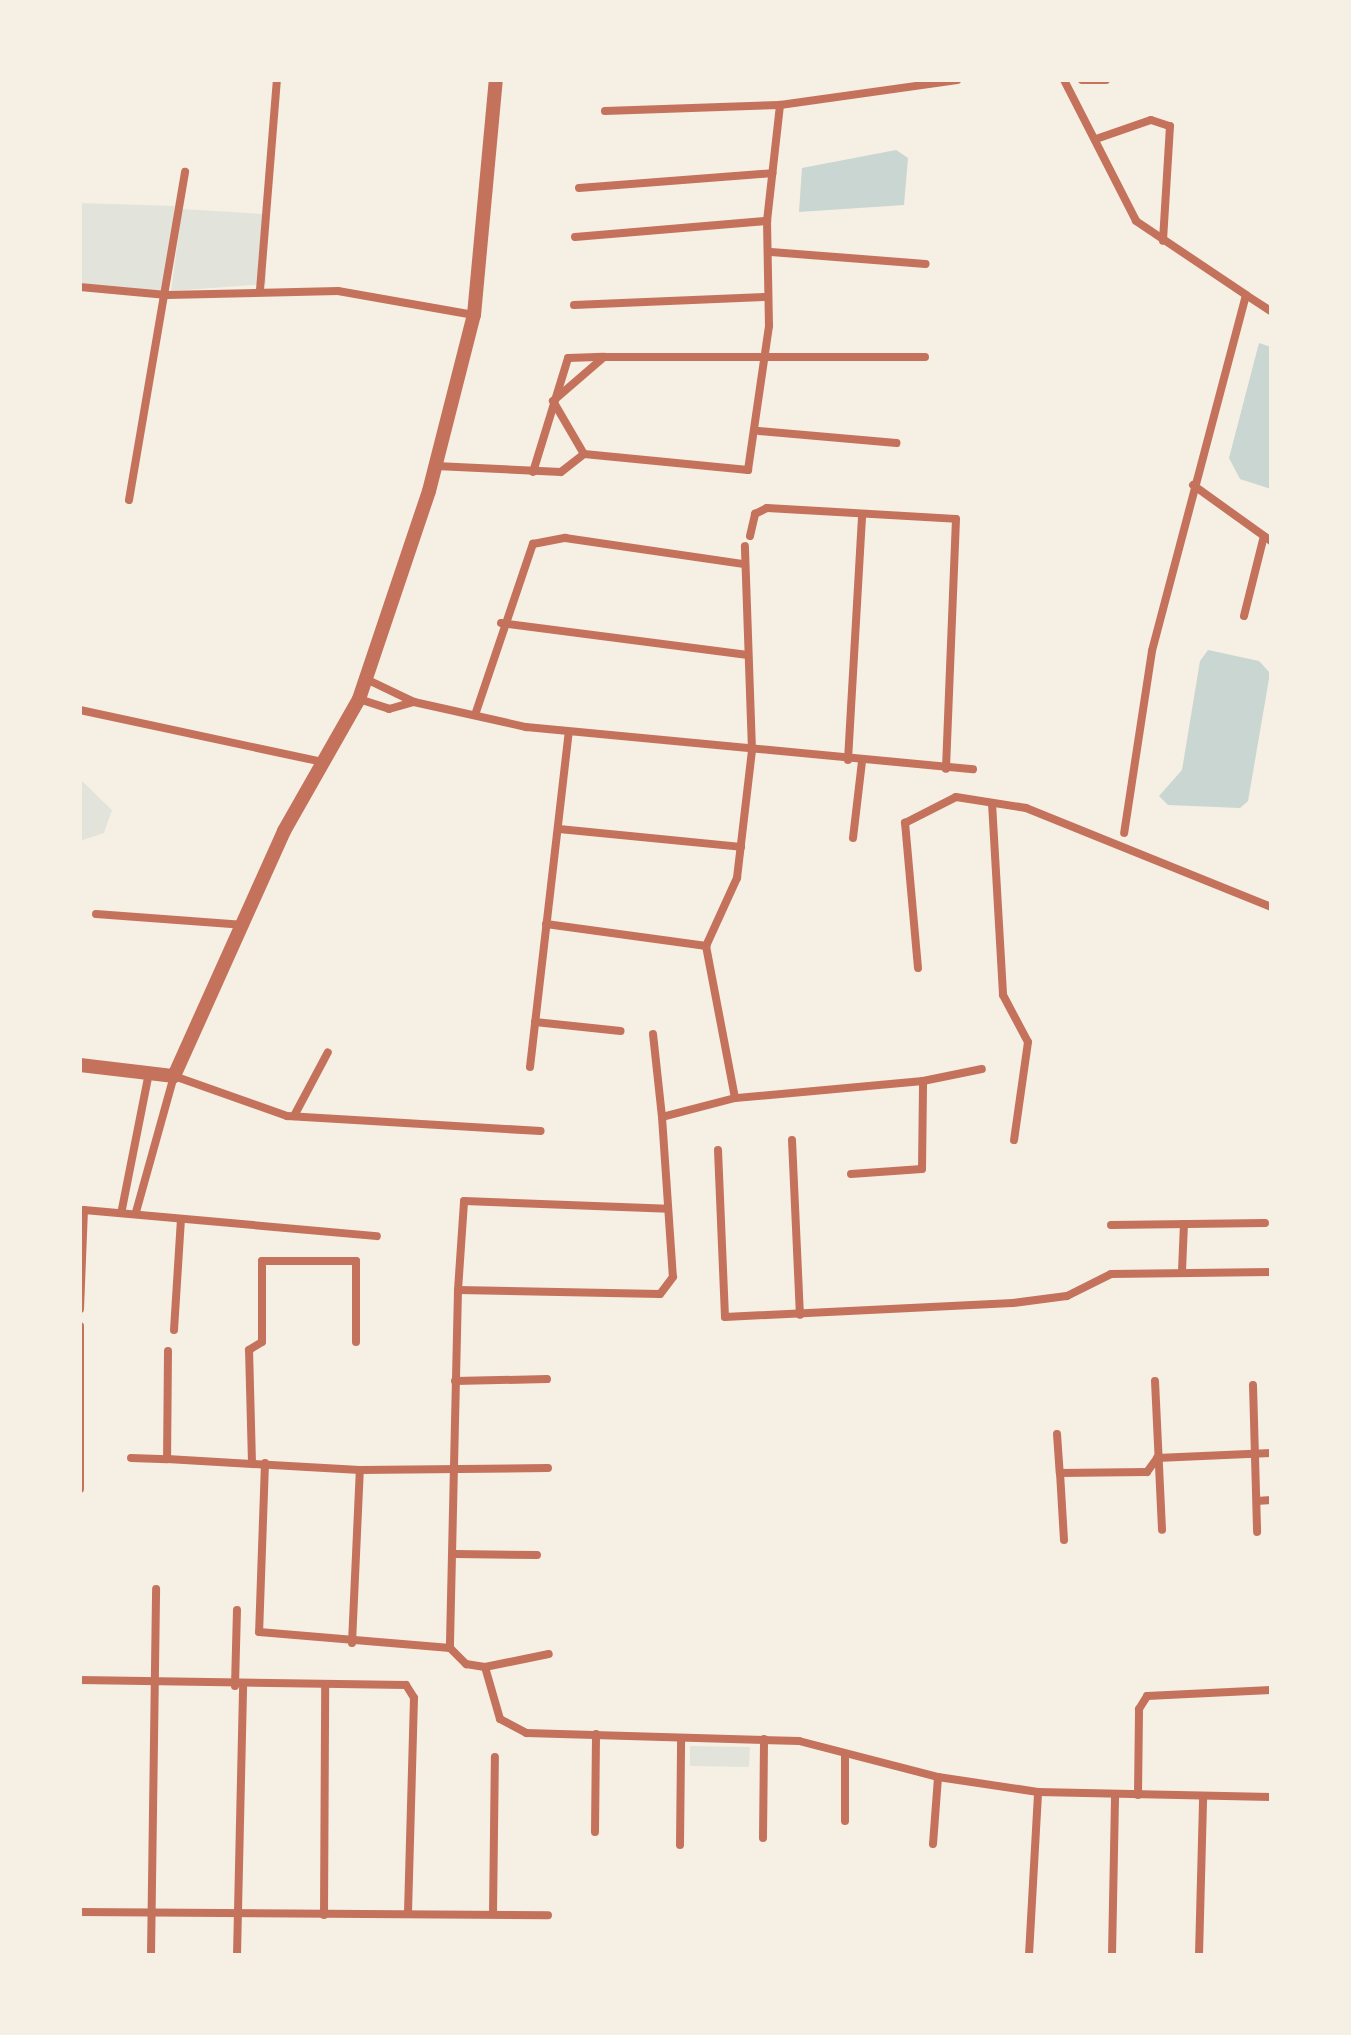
<!DOCTYPE html>
<html>
<head>
<meta charset="utf-8">
<style>
  body { margin:0 }
  #map { position:relative; width:1351px; height:2035px; overflow:hidden; background:#f6efe4; font-family:Arial,sans-serif }
  div>[style] { position:absolute }
  [style*='--x'] { left:calc(var(--x)*1px); top:calc(var(--y)*1px); width:calc(var(--w)*1px); rotate:calc(var(--a)*1deg) }
  .green>* { inset:0; background:#e2e4dc }
  .water>* { inset:0; background:#c9d6d2 }
  .minor>* { height:8px; margin:-4px; padding:0 4px; transform-origin:4px; border-radius:4px; background:#c5725c }
  .tertiary>* { height:14px; margin:-7px; padding:0 7px; transform-origin:7px; border-radius:7px; background:#c5725c }
  span { translate:-50% -50%; white-space:nowrap; text-align:center; line-height:1.15; -webkit-text-stroke:8px #f6efe4; paint-order:stroke }
  .frame { position:absolute; inset:0; border:82px solid #f6efe4; pointer-events:none }
</style>
</head>
<body>
<div id="map">
  <div class="green">
    <div style="clip-path:polygon(80px 203px,175px 206px,164px 291px,80px 283px)"></div>
    <div style="clip-path:polygon(182px 209px,264px 214px,266px 284px,171px 291px)"></div>
    <div style="clip-path:polygon(80px 779px,112px 810px,104px 833px,80px 841px)"></div>
    <div style="clip-path:polygon(690px 1746px,750px 1747px,749px 1767px,690px 1766px)"></div>
  </div>
  <div class="water">
    <div style="clip-path:polygon(896px 150px,908px 158px,904px 205px,799px 212px,802px 168px)"></div>
    <div style="clip-path:polygon(1259px 343px,1271px 347px,1271px 489px,1240px 479px,1229px 458px)"></div>
    <div style="clip-path:polygon(1208px 650px,1259px 661px,1270px 673px,1248px 801px,1240px 808px,1168px 805px,1159px 796px,1182px 770px,1200px 661px)"></div>
  </div>
  <div class="minor">
    <div style="--x:1064;--y:80;--w:158;--a:62.9"></div>
    <div style="--x:1136;--y:221;--w:133;--a:33.9"></div>
    <div style="--x:1246;--y:295;--w:368;--a:104.8"></div>
    <div style="--x:1152;--y:651;--w:184;--a:98.7"></div>
    <div style="--x:1082;--y:80;--w:24;--a:0"></div>
    <div style="--x:605;--y:111;--w:175;--a:-2"></div>
    <div style="--x:780;--y:105;--w:179;--a:-8"></div>
    <div style="--x:1096;--y:139;--w:58;--a:-19.1"></div>
    <div style="--x:1151;--y:120;--w:20;--a:18"></div>
    <div style="--x:1170;--y:126;--w:115;--a:93.5"></div>
    <div style="--x:579;--y:188;--w:194;--a:-4.4"></div>
    <div style="--x:575;--y:237;--w:193;--a:-4.8"></div>
    <div style="--x:771;--y:252;--w:155;--a:4.4"></div>
    <div style="--x:80;--y:287;--w:87;--a:5.3"></div>
    <div style="--x:167;--y:295;--w:171;--a:-1.3"></div>
    <div style="--x:338;--y:291;--w:138;--a:10"></div>
    <div style="--x:260;--y:290;--w:211;--a:-85.4"></div>
    <div style="--x:1246;--y:295;--w:30;--a:33"></div>
    <div style="--x:574;--y:305;--w:194;--a:-2.4"></div>
    <div style="--x:553;--y:401;--w:61;--a:59.7"></div>
    <div style="--x:584;--y:454;--w:165;--a:5.6"></div>
    <div style="--x:748;--y:470;--w:146;--a:-81.7"></div>
    <div style="--x:769;--y:326;--w:105;--a:-91.1"></div>
    <div style="--x:767;--y:221;--w:117;--a:-83.6"></div>
    <div style="--x:553;--y:401;--w:67;--a:-40.8"></div>
    <div style="--x:604;--y:357;--w:321;--a:0"></div>
    <div style="--x:759;--y:431;--w:138;--a:5"></div>
    <div style="--x:436;--y:466;--w:125;--a:2.7"></div>
    <div style="--x:561;--y:472;--w:29;--a:-38"></div>
    <div style="--x:533;--y:472;--w:119;--a:-72.9"></div>
    <div style="--x:568;--y:358;--w:36;--a:-2"></div>
    <div style="--x:1193;--y:485;--w:96;--a:35.7"></div>
    <div style="--x:129;--y:500;--w:333;--a:-80.3"></div>
    <div style="--x:750;--y:536;--w:23;--a:-77"></div>
    <div style="--x:755;--y:514;--w:13;--a:-27"></div>
    <div style="--x:767;--y:508;--w:189;--a:3.3"></div>
    <div style="--x:956;--y:519;--w:250;--a:92.3"></div>
    <div style="--x:1244;--y:616;--w:82;--a:-76"></div>
    <div style="--x:501;--y:623;--w:247;--a:7.4"></div>
    <div style="--x:366;--y:679;--w:53;--a:25.6"></div>
    <div style="--x:414;--y:702;--w:115;--a:12.6"></div>
    <div style="--x:526;--y:727;--w:449;--a:5.4"></div>
    <div style="--x:359;--y:699;--w:32;--a:18"></div>
    <div style="--x:389;--y:709;--w:26;--a:-16"></div>
    <div style="--x:80;--y:710;--w:249;--a:12.1"></div>
    <div style="--x:475;--y:715;--w:181;--a:-71.3"></div>
    <div style="--x:533;--y:544;--w:33;--a:-11"></div>
    <div style="--x:565;--y:538;--w:181;--a:8.3"></div>
    <div style="--x:848;--y:760;--w:246;--a:-86.7"></div>
    <div style="--x:992;--y:803;--w:192;--a:86.7"></div>
    <div style="--x:1003;--y:995;--w:53;--a:62"></div>
    <div style="--x:1028;--y:1042;--w:99;--a:98.1"></div>
    <div style="--x:559;--y:829;--w:183;--a:5.6"></div>
    <div style="--x:853;--y:838;--w:78;--a:-83.3"></div>
    <div style="--x:96;--y:914;--w:149;--a:4.2"></div>
    <div style="--x:546;--y:924;--w:162;--a:7.8"></div>
    <div style="--x:918;--y:968;--w:146;--a:-95.1"></div>
    <div style="--x:905;--y:823;--w:57;--a:-27"></div>
    <div style="--x:956;--y:797;--w:71;--a:8.9"></div>
    <div style="--x:1026;--y:808;--w:264;--a:22"></div>
    <div style="--x:535;--y:1022;--w:86;--a:6"></div>
    <div style="--x:653;--y:1034;--w:83;--a:83.8"></div>
    <div style="--x:530;--y:1067;--w:337;--a:-83.4"></div>
    <div style="--x:923;--y:1081;--w:60;--a:-11.5"></div>
    <div style="--x:735;--y:1098;--w:155;--a:-100.8"></div>
    <div style="--x:706;--y:946;--w:75;--a:-65.5"></div>
    <div style="--x:737;--y:878;--w:129;--a:-83.3"></div>
    <div style="--x:752;--y:750;--w:204;--a:-92"></div>
    <div style="--x:294;--y:1116;--w:72;--a:-62"></div>
    <div style="--x:792;--y:1140;--w:175;--a:87.4"></div>
    <div style="--x:718;--y:1150;--w:167;--a:87.6"></div>
    <div style="--x:725;--y:1317;--w:288;--a:-2.8"></div>
    <div style="--x:1013;--y:1303;--w:54;--a:-7.4"></div>
    <div style="--x:1067;--y:1296;--w:49;--a:-26.6"></div>
    <div style="--x:1111;--y:1274;--w:160;--a:-0.7"></div>
    <div style="--x:851;--y:1174;--w:71;--a:-4"></div>
    <div style="--x:922;--y:1169;--w:88;--a:-89.3"></div>
    <div style="--x:923;--y:1081;--w:189;--a:174.8"></div>
    <div style="--x:735;--y:1098;--w:75;--a:165.4"></div>
    <div style="--x:662;--y:1117;--w:160;--a:86.1"></div>
    <div style="--x:673;--y:1277;--w:21;--a:127"></div>
    <div style="--x:660;--y:1294;--w:202;--a:-178.9"></div>
    <div style="--x:458;--y:1290;--w:358;--a:91.3"></div>
    <div style="--x:450;--y:1648;--w:23;--a:45"></div>
    <div style="--x:466;--y:1664;--w:19;--a:9"></div>
    <div style="--x:485;--y:1667;--w:54;--a:73.9"></div>
    <div style="--x:500;--y:1719;--w:30;--a:28"></div>
    <div style="--x:526;--y:1733;--w:273;--a:1.7"></div>
    <div style="--x:799;--y:1741;--w:144;--a:14.5"></div>
    <div style="--x:938;--y:1777;--w:101;--a:8.5"></div>
    <div style="--x:1038;--y:1792;--w:233;--a:1.2"></div>
    <div style="--x:122;--y:1209;--w:139;--a:-78.8"></div>
    <div style="--x:136;--y:1212;--w:141;--a:-74.4"></div>
    <div style="--x:174;--y:1076;--w:120;--a:19.5"></div>
    <div style="--x:287;--y:1116;--w:254;--a:3.4"></div>
    <div style="--x:1111;--y:1225;--w:154;--a:-0.7"></div>
    <div style="--x:1182;--y:1271;--w:47;--a:-87.6"></div>
    <div style="--x:458;--y:1290;--w:89;--a:-86.1"></div>
    <div style="--x:464;--y:1201;--w:204;--a:2.2"></div>
    <div style="--x:80;--y:1309;--w:99;--a:-87.7"></div>
    <div style="--x:84;--y:1210;--w:294;--a:5.1"></div>
    <div style="--x:80;--y:1326;--w:163;--a:90"></div>
    <div style="--x:174;--y:1330;--w:111;--a:-86.4"></div>
    <div style="--x:168;--y:1351;--w:108;--a:90.5"></div>
    <div style="--x:167;--y:1459;--w:193;--a:3.3"></div>
    <div style="--x:360;--y:1470;--w:188;--a:-0.6"></div>
    <div style="--x:455;--y:1381;--w:92;--a:-1.2"></div>
    <div style="--x:1155;--y:1381;--w:149;--a:87.3"></div>
    <div style="--x:1253;--y:1385;--w:147;--a:88.4"></div>
    <div style="--x:1057;--y:1434;--w:39;--a:86"></div>
    <div style="--x:131;--y:1458;--w:36;--a:2"></div>
    <div style="--x:252;--y:1463;--w:113;--a:-91.5"></div>
    <div style="--x:249;--y:1350;--w:15;--a:-32"></div>
    <div style="--x:262;--y:1342;--w:81;--a:-90"></div>
    <div style="--x:262;--y:1261;--w:94;--a:0"></div>
    <div style="--x:356;--y:1261;--w:81;--a:90"></div>
    <div style="--x:265;--y:1463;--w:169;--a:92"></div>
    <div style="--x:259;--y:1632;--w:192;--a:4.8"></div>
    <div style="--x:1257;--y:1501;--w:14;--a:-4"></div>
    <div style="--x:1064;--y:1540;--w:67;--a:-93.4"></div>
    <div style="--x:1060;--y:1473;--w:87;--a:-0.7"></div>
    <div style="--x:1147;--y:1472;--w:17;--a:-54"></div>
    <div style="--x:1157;--y:1458;--w:114;--a:-2.5"></div>
    <div style="--x:455;--y:1554;--w:82;--a:0.7"></div>
    <div style="--x:352;--y:1643;--w:173;--a:-87.4"></div>
    <div style="--x:485;--y:1667;--w:65;--a:-11.5"></div>
    <div style="--x:80;--y:1680;--w:326;--a:0.9"></div>
    <div style="--x:406;--y:1685;--w:15;--a:58"></div>
    <div style="--x:414;--y:1698;--w:214;--a:91.6"></div>
    <div style="--x:235;--y:1686;--w:76;--a:-88.5"></div>
    <div style="--x:1138;--y:1795;--w:86;--a:-89.3"></div>
    <div style="--x:1139;--y:1709;--w:15;--a:-58"></div>
    <div style="--x:1147;--y:1696;--w:124;--a:-2.8"></div>
    <div style="--x:845;--y:1821;--w:65;--a:-90"></div>
    <div style="--x:595;--y:1832;--w:98;--a:-89.4"></div>
    <div style="--x:763;--y:1838;--w:99;--a:-89.4"></div>
    <div style="--x:933;--y:1844;--w:67;--a:-85.7"></div>
    <div style="--x:680;--y:1845;--w:104;--a:-89.4"></div>
    <div style="--x:80;--y:1912;--w:468;--a:0.4"></div>
    <div style="--x:493;--y:1913;--w:156;--a:-89.3"></div>
    <div style="--x:324;--y:1915;--w:227;--a:-89.7"></div>
    <div style="--x:151;--y:1955;--w:366;--a:-89.2"></div>
    <div style="--x:237;--y:1955;--w:269;--a:-88.7"></div>
    <div style="--x:1029;--y:1955;--w:163;--a:-86.8"></div>
    <div style="--x:1112;--y:1955;--w:161;--a:-88.9"></div>
    <div style="--x:1199;--y:1955;--w:157;--a:-88.5"></div>
  </div>
  <div class="tertiary">
    <div style="--x:80;--y:1065;--w:95;--a:6.7"></div>
    <div style="--x:174;--y:1076;--w:269;--a:-65.8"></div>
    <div style="--x:284;--y:831;--w:152;--a:-60.4"></div>
    <div style="--x:359;--y:699;--w:219;--a:-71.4"></div>
    <div style="--x:429;--y:491;--w:182;--a:-75.7"></div>
    <div style="--x:474;--y:315;--w:236;--a:-84.7"></div>
  </div>
  <div class="frame"></div>
</div>
</body>
</html>
